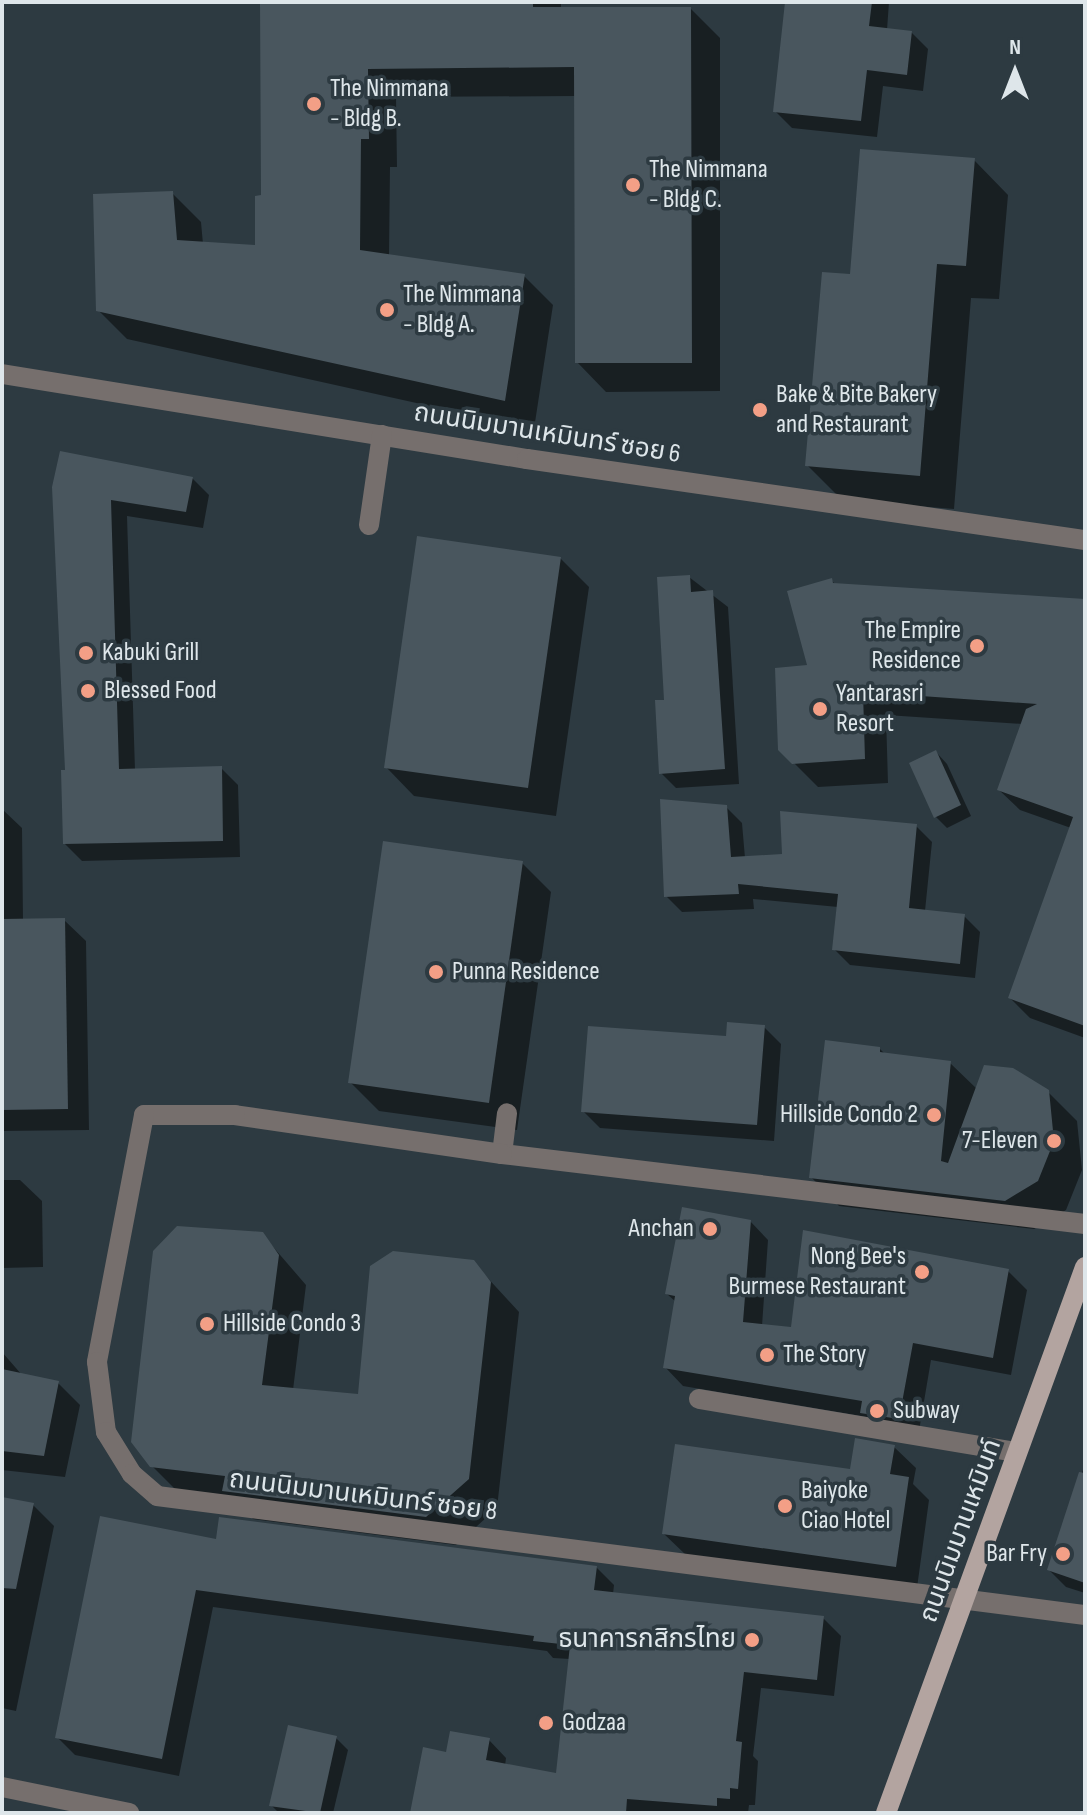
<!DOCTYPE html>
<html>
<head>
<meta charset="utf-8">
<style>
  body { margin:0 }
  #map { position:relative; width:1087px; height:1815px; overflow:hidden; background:#2d3a41; font-family:"Sofia Sans Condensed","Noto Sans Thai",sans-serif }
  div>[style] { position:absolute }
  [style*='--x'] { left:calc(var(--x)*1px); top:calc(var(--y)*1px); width:calc(var(--w)*1px); rotate:calc(var(--a)*1deg) }
  .shadow>* { inset:0; background:#0007 }
  .building>* { inset:0; background:#49565e }
  .minor>* { height:20px; margin:-10px; padding:0 10px; transform-origin:10px; border-radius:10px; background:#766f6d }
  .major>* { height:20px; margin:-10px; padding:0 10px; transform-origin:10px; border-radius:10px; background:#b3a4a0 }
  .dots>* { width:22px; height:22px; translate:-50% -50%; box-sizing:border-box; border:4px solid #2d3a41; border-radius:50% }
  span { translate:-50% -50%; white-space:nowrap; text-align:center; line-height:1.15; -webkit-text-stroke:7px #2d3a41; paint-order:stroke }
  .poi-label { font-size:26px; color:#dee6ea }
  .left { translate:0 -50%; text-align:left }
  .right { translate:-100% -50%; text-align:right }
  .street-label { font-size:26px; color:#dee6ea }
  .frame { position:absolute; inset:0; border:4px solid #dee6ea; pointer-events:none }
  .north { position:absolute; left:975px; top:32px; width:80px; height:80px; -webkit-text-stroke:6px #2d3a41; paint-order:stroke; rotate:0deg; font-size:22px; font-weight:700; line-height:32px; text-align:center; color:#dee6ea }
  .north::after { content:''; display:block; margin:auto; width:28px; height:36px; background:#dee6ea; clip-path:polygon(50% 0,100% 100%,50% 72%,0 100%) }
</style>
</head>
<body>
<div id="map">
  <div class="shadow">
    <div style="clip-path:polygon(262px 2px,561px 2px,561px 9px,691px 9px,720px 38px,720px 391px,606px 392px,577px 362px,576px 96px,396px 97px,397px 167px,390px 167px,389px 256px,524px 276px,553px 305px,534px 429px,127px 339px,98px 310px,172px 193px,201px 222px,203px 244px,257px 247px,263px 197px)"></div>
    <div style="clip-path:polygon(787px 2px,889px 2px,887px 30px,911px 32px,928px 49px,923px 91px,883px 86px,877px 137px,792px 128px,775px 111px)"></div>
    <div style="clip-path:polygon(974px 160px,1008px 195px,999px 299px,971px 298px,954px 509px,842px 500px,808px 466px,852px 276px)"></div>
    <div style="clip-path:polygon(192px 478px,209px 495px,203px 528px,127px 516px,135px 770px,221px 768px,238px 785px,240px 857px,82px 861px,65px 844px,67px 772px,54px 487px)"></div>
    <div style="clip-path:polygon(560px 558px,589px 587px,556px 816px,414px 796px,386px 767px)"></div>
    <div style="clip-path:polygon(689px 577px,728px 607px,739px 784px,676px 788px,661px 773px,666px 702px)"></div>
    <div style="clip-path:polygon(831px 580px,836px 585px,1085px 601px,1085px 1038px,1030px 1018px,1010px 998px,1071px 828px,1020px 810px,999px 790px,1023px 724px,886px 715px,888px 783px,818px 787px,780px 749px,809px 667px)"></div>
    <div style="clip-path:polygon(936px 752px,947px 764px,971px 816px,947px 828px,936px 817px)"></div>
    <div style="clip-path:polygon(726px 807px,742px 823px,745px 858px,784px 856px,916px 826px,932px 842px,925px 911px,964px 916px,980px 932px,975px 978px,850px 965px,834px 949px,838px 907px,753px 899px,754px 909px,682px 912px,666px 896px)"></div>
    <div style="clip-path:polygon(2px 809px,22px 828px,23px 920px,64px 920px,86px 941px,89px 1130px,2px 1131px)"></div>
    <div style="clip-path:polygon(522px 863px,551px 892px,517px 1130px,379px 1111px,350px 1082px)"></div>
    <div style="clip-path:polygon(764px 1027px,781px 1044px,774px 1141px,600px 1128px,583px 1111px,727px 1038px)"></div>
    <div style="clip-path:polygon(880px 1049px,886px 1055px,950px 1063px,977px 1089px,1048px 1092px,1077px 1121px,1082px 1170px,1066px 1210px,1034px 1229px,839px 1206px,811px 1177px)"></div>
    <div style="clip-path:polygon(2px 1180px,20px 1180px,42px 1201px,43px 1267px,2px 1268px)"></div>
    <div style="clip-path:polygon(750px 1221px,768px 1240px,762px 1326px,793px 1329px,1008px 1271px,1027px 1290px,1011px 1375px,931px 1360px,918px 1437px,881px 1431px,867px 1417px,683px 1386px,665px 1367px,676px 1302px,667px 1294px)"></div>
    <div style="clip-path:polygon(262px 1234px,306px 1285px,293px 1390px,359px 1396px,473px 1262px,519px 1312px,497px 1508px,456px 1545px,253px 1519px,235px 1501px,181px 1495px,152px 1466px)"></div>
    <div style="clip-path:polygon(2px 1352px,22px 1375px,58px 1383px,80px 1405px,65px 1477px,2px 1470px)"></div>
    <div style="clip-path:polygon(894px 1447px,916px 1468px,913px 1484px,929px 1500px,917px 1588px,686px 1555px,664px 1534px,851px 1471px)"></div>
    <div style="clip-path:polygon(1084px 1467px,1085px 1467px,1085px 1593px,1066px 1587px,1049px 1570px)"></div>
    <div style="clip-path:polygon(2px 1499px,33px 1505px,54px 1526px,16px 1711px,2px 1708px)"></div>
    <div style="clip-path:polygon(218px 1541px,596px 1567px,614px 1585px,613px 1594px,823px 1618px,841px 1636px,834px 1696px,761px 1688px,753px 1756px,758px 1761px,755px 1805px,749px 1805px,748px 1813px,412px 1813px,448px 1754px,489px 1740px,506px 1758px,505px 1766px,558px 1775px,570px 1659px,553px 1658px,547px 1651px,213px 1607px,179px 1776px,75px 1755px,58px 1738px)"></div>
    <div style="clip-path:polygon(336px 1738px,348px 1750px,333px 1813px,279px 1813px,271px 1805px)"></div>
  </div>
  <div class="building">
    <div style="clip-path:polygon(260px 2px,533px 2px,533px 7px,691px 7px,692px 363px,575px 363px,574px 67px,368px 69px,369px 139px,361px 139px,360px 250px,525px 274px,505px 401px,96px 311px,93px 194px,173px 191px,177px 240px,255px 245px,255px 196px,261px 195px)"></div>
    <div style="clip-path:polygon(785px 2px,872px 2px,869px 26px,912px 31px,907px 75px,867px 70px,861px 121px,773px 112px)"></div>
    <div style="clip-path:polygon(860px 149px,975px 158px,966px 266px,937px 264px,920px 476px,805px 466px,822px 272px,850px 274px)"></div>
    <div style="clip-path:polygon(60px 451px,193px 477px,186px 512px,111px 500px,119px 769px,222px 766px,223px 841px,63px 844px,61px 770px,65px 770px,52px 487px)"></div>
    <div style="clip-path:polygon(417px 536px,561px 557px,528px 788px,384px 768px)"></div>
    <div style="clip-path:polygon(690px 575px,691px 592px,713px 590px,725px 769px,659px 774px,655px 700px,664px 700px,657px 577px)"></div>
    <div style="clip-path:polygon(832px 578px,833px 583px,1085px 599px,1085px 1026px,1008px 998px,1073px 817px,997px 790px,1026px 709px,1037px 704px,863px 692px,865px 759px,792px 764px,778px 750px,775px 668px,807px 665px,787px 591px)"></div>
    <div style="clip-path:polygon(936px 750px,961px 805px,934px 818px,909px 763px)"></div>
    <div style="clip-path:polygon(660px 799px,727px 805px,731px 857px,782px 854px,780px 811px,917px 824px,909px 908px,965px 914px,960px 964px,832px 950px,838px 894px,738px 884px,739px 894px,664px 897px)"></div>
    <div style="clip-path:polygon(383px 841px,523px 861px,489px 1103px,348px 1083px)"></div>
    <div style="clip-path:polygon(65px 918px,68px 1109px,2px 1110px,2px 919px)"></div>
    <div style="clip-path:polygon(727px 1022px,765px 1025px,757px 1125px,581px 1112px,588px 1026px,726px 1036px)"></div>
    <div style="clip-path:polygon(825px 1040px,880px 1047px,880px 1052px,951px 1061px,941px 1161px,948px 1163px,984px 1065px,1013px 1068px,1049px 1090px,1054px 1141px,1038px 1181px,1005px 1201px,809px 1178px)"></div>
    <div style="clip-path:polygon(682px 1207px,751px 1220px,743px 1322px,791px 1327px,803px 1230px,1009px 1269px,993px 1358px,913px 1343px,899px 1419px,860px 1413px,862px 1401px,663px 1368px,675px 1296px,665px 1294px)"></div>
    <div style="clip-path:polygon(177px 1226px,263px 1232px,279px 1255px,262px 1385px,358px 1394px,370px 1266px,393px 1251px,474px 1260px,491px 1282px,469px 1479px,426px 1517px,222px 1491px,225px 1476px,150px 1467px,131px 1442px,153px 1251px)"></div>
    <div style="clip-path:polygon(2px 1369px,59px 1381px,44px 1456px,2px 1451px)"></div>
    <div style="clip-path:polygon(855px 1438px,895px 1445px,890px 1474px,909px 1477px,896px 1567px,662px 1534px,675px 1444px,850px 1469px)"></div>
    <div style="clip-path:polygon(1079px 1472px,1085px 1473px,1085px 1583px,1047px 1570px)"></div>
    <div style="clip-path:polygon(2px 1497px,34px 1503px,16px 1589px,2px 1588px)"></div>
    <div style="clip-path:polygon(100px 1516px,216px 1539px,219px 1517px,597px 1566px,594px 1590px,824px 1616px,817px 1680px,744px 1672px,736px 1741px,742px 1742px,738px 1789px,730px 1788px,730px 1799px,717px 1798px,717px 1806px,627px 1799px,626px 1813px,410px 1813px,423px 1747px,446px 1752px,450px 1731px,490px 1738px,486px 1760px,556px 1773px,570px 1645px,533px 1641px,534px 1636px,196px 1590px,162px 1759px,55px 1738px)"></div>
    <div style="clip-path:polygon(288px 1725px,337px 1736px,320px 1813px,269px 1806px)"></div>
  </div>
  <div class="minor">
    <div style="--x:2;--y:374;--w:532;--a:9.2"></div>
    <div style="--x:527;--y:459;--w:564;--a:8.26"></div>
    <div style="--x:369;--y:525;--w:91;--a:-81.8"></div>
    <div style="--x:502;--y:1154;--w:41;--a:-83"></div>
    <div style="--x:1085;--y:1224;--w:587;--a:-173.15"></div>
    <div style="--x:502;--y:1154;--w:270;--a:-171.7"></div>
    <div style="--x:235;--y:1115;--w:91;--a:180"></div>
    <div style="--x:144;--y:1115;--w:251;--a:100.8"></div>
    <div style="--x:97;--y:1362;--w:71;--a:82.7"></div>
    <div style="--x:106;--y:1432;--w:49;--a:58.2"></div>
    <div style="--x:132;--y:1474;--w:33;--a:41"></div>
    <div style="--x:157;--y:1496;--w:936;--a:7.31"></div>
    <div style="--x:699;--y:1399;--w:322;--a:9.5"></div>
    <div style="--x:2;--y:1787;--w:130;--a:11.6"></div>
  </div>
  <div class="major">
    <div style="--x:886;--y:1813;--w:581;--a:-69.97"></div>
  </div>
  <div class="dots">
    <div style="left:314px;top:104px;background:#f39f86"></div>
    <div style="left:633px;top:185px;background:#f39f86"></div>
    <div style="left:387px;top:310px;background:#f39f86"></div>
    <div style="left:760px;top:410px;background:#f39f86"></div>
    <div style="left:977px;top:646px;background:#f39f86"></div>
    <div style="left:86px;top:653px;background:#f39f86"></div>
    <div style="left:88px;top:691px;background:#f39f86"></div>
    <div style="left:820px;top:709px;background:#f39f86"></div>
    <div style="left:436px;top:972px;background:#f39f86"></div>
    <div style="left:934px;top:1115px;background:#f39f86"></div>
    <div style="left:1054px;top:1141px;background:#f39f86"></div>
    <div style="left:710px;top:1229px;background:#f39f86"></div>
    <div style="left:922px;top:1272px;background:#f39f86"></div>
    <div style="left:207px;top:1324px;background:#f39f86"></div>
    <div style="left:767px;top:1355px;background:#f39f86"></div>
    <div style="left:877px;top:1411px;background:#f39f86"></div>
    <div style="left:785px;top:1506px;background:#f39f86"></div>
    <div style="left:1063px;top:1554px;background:#f39f86"></div>
    <div style="left:752px;top:1640px;background:#f39f86"></div>
    <div style="left:546px;top:1723px;background:#f39f86"></div>
  </div>
  <div class="poi-label">
    <span class="left" style="left:330px;top:104px">The Nimmana<br>- Bldg B.</span>
    <span class="left" style="left:649px;top:185px">The Nimmana<br>- Bldg C.</span>
    <span class="left" style="left:403px;top:310px">The Nimmana<br>- Bldg A.</span>
    <span class="left" style="left:776px;top:410px">Bake &amp; Bite Bakery<br>and Restaurant</span>
    <span class="right" style="left:961px;top:646px">The Empire<br>Residence</span>
    <span class="left" style="left:102px;top:653px">Kabuki Grill</span>
    <span class="left" style="left:104px;top:691px">Blessed Food</span>
    <span class="left" style="left:836px;top:709px">Yantarasri<br>Resort</span>
    <span class="left" style="left:452px;top:972px">Punna Residence</span>
    <span class="right" style="left:918px;top:1115px">Hillside Condo 2</span>
    <span class="right" style="left:1038px;top:1141px">7-Eleven</span>
    <span class="right" style="left:694px;top:1229px">Anchan</span>
    <span class="right" style="left:906px;top:1272px">Nong Bee's<br>Burmese Restaurant</span>
    <span class="left" style="left:223px;top:1324px">Hillside Condo 3</span>
    <span class="left" style="left:783px;top:1355px">The Story</span>
    <span class="left" style="left:893px;top:1411px">Subway</span>
    <span class="left" style="left:801px;top:1506px">Baiyoke<br>Ciao Hotel</span>
    <span class="right" style="left:1047px;top:1554px">Bar Fry</span>
    <span class="right" style="left:736px;top:1640px">ธนาคารกสิกรไทย</span>
    <span class="left" style="left:562px;top:1723px">Godzaa</span>
  </div>
  <div class="street-label">
    <span style="left:547px;top:434px;rotate:9deg">ถนนนิมมานเหมินทร์ ซอย 6</span>
    <span style="left:363px;top:1496px;rotate:7deg">ถนนนิมมานเหมินทร์ ซอย 8</span>
    <span style="left:961px;top:1531px;rotate:-70deg">ถนนนิมมานเหมินท์</span>
  </div>
  <div class="frame"></div>
  <div class="north">N</div>
</div>
</body>
</html>
